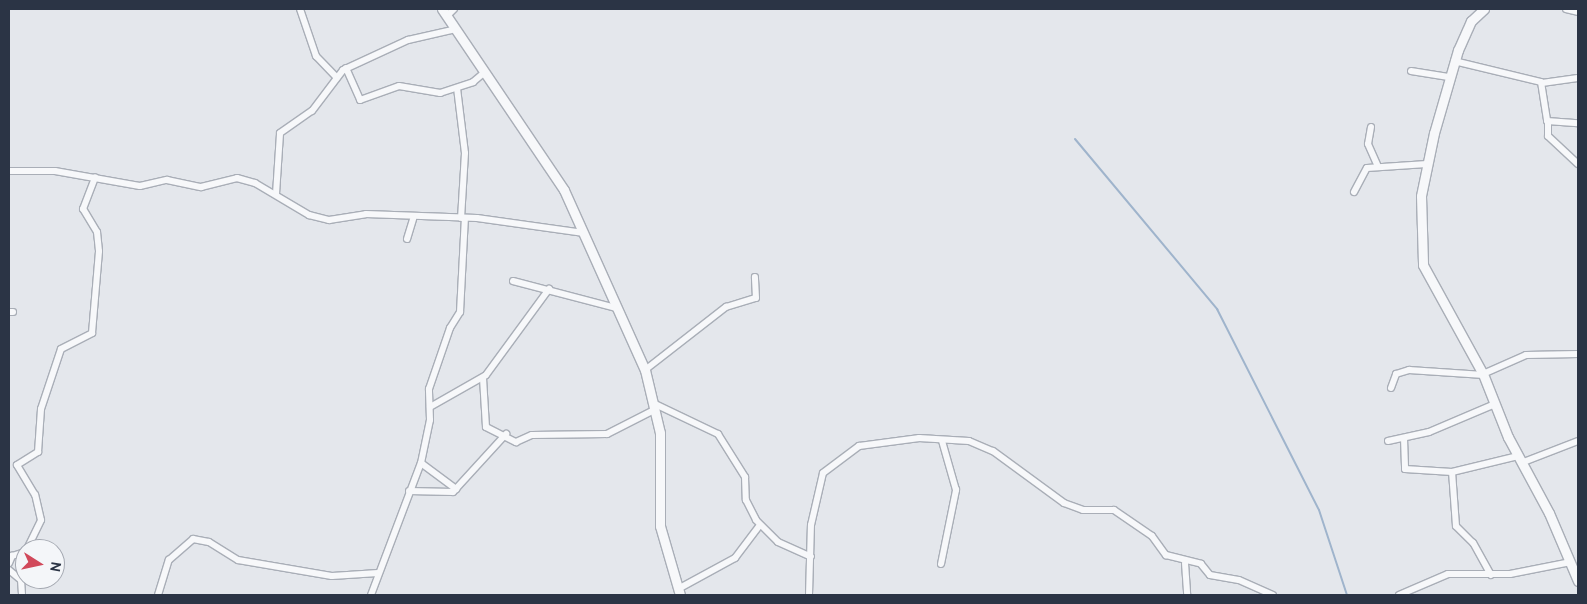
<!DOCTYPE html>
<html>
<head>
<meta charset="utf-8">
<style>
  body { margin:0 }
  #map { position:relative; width:1587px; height:604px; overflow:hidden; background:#e4e7ec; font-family:Overpass,sans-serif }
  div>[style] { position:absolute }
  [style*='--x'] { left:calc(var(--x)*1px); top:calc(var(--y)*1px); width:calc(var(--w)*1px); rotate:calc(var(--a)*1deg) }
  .stream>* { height:2px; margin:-1px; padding:0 1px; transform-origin:1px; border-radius:1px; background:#9fb4cc }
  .roads { filter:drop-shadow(1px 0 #a9aeb7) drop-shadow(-1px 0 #a9aeb7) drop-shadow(0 1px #a9aeb7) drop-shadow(0 -1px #a9aeb7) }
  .minor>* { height:6px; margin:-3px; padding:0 3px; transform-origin:3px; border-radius:3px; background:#f7f8fa }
  .tertiary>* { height:9px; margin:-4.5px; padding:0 4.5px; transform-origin:4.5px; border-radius:4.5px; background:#f7f8fa }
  span { translate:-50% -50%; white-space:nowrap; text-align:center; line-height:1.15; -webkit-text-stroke:4.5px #f4f6f9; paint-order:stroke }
  .frame { position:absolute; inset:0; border:10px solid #2b3445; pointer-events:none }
  .north { position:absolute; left:15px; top:539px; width:50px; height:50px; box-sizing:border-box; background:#f4f6f9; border:1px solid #a4a8b1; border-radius:50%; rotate:100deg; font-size:14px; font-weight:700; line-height:20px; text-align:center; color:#2b3445 }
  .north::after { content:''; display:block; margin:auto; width:18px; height:22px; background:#d1495b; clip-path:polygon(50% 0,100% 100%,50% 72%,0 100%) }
</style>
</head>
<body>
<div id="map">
  <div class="stream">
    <div style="--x:1075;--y:139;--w:222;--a:50.1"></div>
    <div style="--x:1217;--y:309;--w:225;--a:63.1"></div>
    <div style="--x:1319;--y:510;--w:89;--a:71.8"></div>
  </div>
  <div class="roads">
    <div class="minor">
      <div style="--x:300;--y:9;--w:50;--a:71.2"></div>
      <div style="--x:316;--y:56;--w:30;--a:46"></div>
      <div style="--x:1566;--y:9;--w:12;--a:14"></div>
      <div style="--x:447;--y:16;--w:10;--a:-45"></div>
      <div style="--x:1454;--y:61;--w:89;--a:13.6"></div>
      <div style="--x:1541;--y:82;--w:39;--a:81"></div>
      <div style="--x:1547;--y:121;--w:31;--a:4"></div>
      <div style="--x:346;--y:68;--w:35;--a:66"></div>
      <div style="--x:360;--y:100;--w:41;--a:-19.7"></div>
      <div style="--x:399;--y:86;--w:42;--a:9.7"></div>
      <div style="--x:440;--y:93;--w:35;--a:-18"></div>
      <div style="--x:473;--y:82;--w:16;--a:-40"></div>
      <div style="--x:1411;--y:71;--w:38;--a:9"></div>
      <div style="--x:1542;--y:83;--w:36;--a:-8"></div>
      <div style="--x:457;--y:88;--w:65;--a:83"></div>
      <div style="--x:465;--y:153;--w:65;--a:93.5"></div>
      <div style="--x:1548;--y:122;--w:14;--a:90"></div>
      <div style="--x:1548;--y:136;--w:41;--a:43"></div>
      <div style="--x:1371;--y:127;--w:17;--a:100"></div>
      <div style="--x:1368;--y:144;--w:24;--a:66"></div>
      <div style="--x:9;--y:171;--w:46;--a:0"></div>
      <div style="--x:55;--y:171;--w:86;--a:10"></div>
      <div style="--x:140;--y:186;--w:28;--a:-13"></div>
      <div style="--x:167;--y:180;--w:35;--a:12"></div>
      <div style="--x:201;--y:187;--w:37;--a:-14"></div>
      <div style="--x:237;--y:178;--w:19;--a:16"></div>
      <div style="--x:255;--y:183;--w:63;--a:30.7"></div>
      <div style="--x:309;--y:215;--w:21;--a:14"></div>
      <div style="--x:329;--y:220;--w:37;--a:-9"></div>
      <div style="--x:366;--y:214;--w:111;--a:2.1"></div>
      <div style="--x:477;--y:218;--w:108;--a:8"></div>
      <div style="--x:1354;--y:192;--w:27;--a:-62"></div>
      <div style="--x:1367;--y:168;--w:60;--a:-3.8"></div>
      <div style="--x:276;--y:194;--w:61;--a:-86.2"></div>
      <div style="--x:280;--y:133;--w:39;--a:-35"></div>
      <div style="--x:312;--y:111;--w:51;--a:-52.9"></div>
      <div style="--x:343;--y:70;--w:72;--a:-24.8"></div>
      <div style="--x:408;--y:40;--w:49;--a:-12.9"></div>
      <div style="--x:407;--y:239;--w:21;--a:-73"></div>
      <div style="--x:513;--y:281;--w:106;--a:14.7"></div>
      <div style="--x:9;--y:312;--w:4;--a:0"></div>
      <div style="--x:645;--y:370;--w:103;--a:-37.9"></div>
      <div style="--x:726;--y:307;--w:31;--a:-17"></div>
      <div style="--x:756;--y:298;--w:21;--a:-93"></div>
      <div style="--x:1483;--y:374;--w:47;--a:-23.8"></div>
      <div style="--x:1526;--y:355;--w:52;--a:-1.1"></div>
      <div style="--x:483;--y:378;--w:49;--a:86.5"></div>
      <div style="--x:486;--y:427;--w:34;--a:27"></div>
      <div style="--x:516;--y:442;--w:17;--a:-24"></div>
      <div style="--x:532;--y:435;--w:75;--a:-0.8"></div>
      <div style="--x:607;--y:434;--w:55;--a:-27"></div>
      <div style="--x:1391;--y:388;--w:15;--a:-70"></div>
      <div style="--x:1396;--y:374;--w:14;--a:-17"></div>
      <div style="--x:1409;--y:370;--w:75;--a:3.8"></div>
      <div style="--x:655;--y:404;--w:70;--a:25.5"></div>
      <div style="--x:718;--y:434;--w:51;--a:57.9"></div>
      <div style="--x:745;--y:477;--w:23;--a:88"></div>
      <div style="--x:746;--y:500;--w:22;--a:63"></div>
      <div style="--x:756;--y:520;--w:31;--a:45"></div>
      <div style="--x:778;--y:542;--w:36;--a:24"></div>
      <div style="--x:430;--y:407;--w:64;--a:-29.7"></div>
      <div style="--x:486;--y:375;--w:107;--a:-53.8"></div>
      <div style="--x:1404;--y:438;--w:31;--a:88"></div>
      <div style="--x:1405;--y:469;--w:47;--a:3.7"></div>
      <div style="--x:1388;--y:441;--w:42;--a:-12.4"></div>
      <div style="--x:1429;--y:432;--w:72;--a:-23"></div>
      <div style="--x:421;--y:463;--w:44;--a:36.6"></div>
      <div style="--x:1521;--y:463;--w:61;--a:-21.1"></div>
      <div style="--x:409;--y:491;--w:44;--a:1.3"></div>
      <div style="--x:453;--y:492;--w:79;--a:-47.6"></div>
      <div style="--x:27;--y:549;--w:32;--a:-64"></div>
      <div style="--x:41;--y:520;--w:26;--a:-103"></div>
      <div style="--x:35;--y:495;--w:35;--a:-121"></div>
      <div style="--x:17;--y:465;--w:25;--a:-32"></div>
      <div style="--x:38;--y:452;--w:43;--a:-86"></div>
      <div style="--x:41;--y:409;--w:63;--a:-71.6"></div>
      <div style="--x:61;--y:349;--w:35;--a:-27"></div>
      <div style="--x:92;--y:333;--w:82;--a:-85.1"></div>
      <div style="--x:99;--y:251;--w:19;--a:-96"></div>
      <div style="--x:97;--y:232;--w:27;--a:-121"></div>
      <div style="--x:83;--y:209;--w:34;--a:-69"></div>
      <div style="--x:9;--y:563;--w:8;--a:-67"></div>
      <div style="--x:12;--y:556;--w:14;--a:-17"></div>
      <div style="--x:1185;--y:563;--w:32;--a:86"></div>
      <div style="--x:941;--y:564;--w:76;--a:-78.5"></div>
      <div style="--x:956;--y:490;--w:51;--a:-105.9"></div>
      <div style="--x:9;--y:570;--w:16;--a:40"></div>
      <div style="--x:21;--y:580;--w:15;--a:86"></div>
      <div style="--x:1491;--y:575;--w:37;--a:-119"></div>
      <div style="--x:1473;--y:543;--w:24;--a:-135"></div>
      <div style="--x:1456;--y:526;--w:54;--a:-94.2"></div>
      <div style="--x:1452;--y:472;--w:68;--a:-13.6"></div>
      <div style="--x:678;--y:589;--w:65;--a:-28.5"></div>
      <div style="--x:735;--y:558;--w:41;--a:-52.9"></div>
      <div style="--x:158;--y:595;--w:37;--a:-73"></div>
      <div style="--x:169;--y:560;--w:32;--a:-41"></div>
      <div style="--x:193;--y:539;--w:16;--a:11"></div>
      <div style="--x:209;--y:542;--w:34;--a:32"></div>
      <div style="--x:238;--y:560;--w:95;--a:9.7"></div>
      <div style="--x:332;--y:576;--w:46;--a:-3.7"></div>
      <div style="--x:371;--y:595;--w:141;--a:-69.3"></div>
      <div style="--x:421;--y:463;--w:44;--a:-78.2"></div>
      <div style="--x:430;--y:420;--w:31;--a:-92"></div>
      <div style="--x:429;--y:389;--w:65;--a:-71"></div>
      <div style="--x:450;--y:328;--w:19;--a:-58"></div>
      <div style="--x:460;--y:312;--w:94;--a:-87"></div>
      <div style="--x:809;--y:595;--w:70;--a:-88.4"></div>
      <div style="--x:811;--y:525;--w:53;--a:-77"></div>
      <div style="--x:823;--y:473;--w:45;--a:-36.9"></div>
      <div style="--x:859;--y:446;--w:61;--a:-7.6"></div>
      <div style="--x:919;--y:438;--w:50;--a:3.4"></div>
      <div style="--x:969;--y:441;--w:26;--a:23"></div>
      <div style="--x:993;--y:451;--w:88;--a:36.2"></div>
      <div style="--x:1064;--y:503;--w:20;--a:20"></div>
      <div style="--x:1083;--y:510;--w:31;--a:0"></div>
      <div style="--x:1114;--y:510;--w:46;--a:34.4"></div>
      <div style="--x:1152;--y:536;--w:24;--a:54"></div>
      <div style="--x:1166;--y:555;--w:36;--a:14"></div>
      <div style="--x:1201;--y:564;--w:14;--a:51"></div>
      <div style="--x:1210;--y:575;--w:29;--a:10"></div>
      <div style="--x:1239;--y:580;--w:37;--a:24"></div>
      <div style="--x:1399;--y:595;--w:53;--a:-23.2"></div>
      <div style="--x:1448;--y:574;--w:62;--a:0"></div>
      <div style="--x:1510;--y:574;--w:62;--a:-11.1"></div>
    </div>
    <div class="tertiary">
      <div style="--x:442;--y:9;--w:218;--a:56"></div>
      <div style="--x:564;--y:190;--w:197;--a:65.8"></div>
      <div style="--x:645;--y:370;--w:65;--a:76.6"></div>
      <div style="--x:660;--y:433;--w:93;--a:90"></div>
      <div style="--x:660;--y:526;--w:72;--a:73.8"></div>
      <div style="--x:1484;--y:9;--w:18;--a:137"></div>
      <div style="--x:1471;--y:21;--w:32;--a:114"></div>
      <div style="--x:1458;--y:50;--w:86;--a:106.1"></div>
      <div style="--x:1434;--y:133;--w:64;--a:101.7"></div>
      <div style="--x:1421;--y:196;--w:69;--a:88.3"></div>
      <div style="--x:1423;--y:265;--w:124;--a:61.2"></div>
      <div style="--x:1483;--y:374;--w:68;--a:68.4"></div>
      <div style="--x:1508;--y:437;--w:86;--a:61.7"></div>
      <div style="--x:1549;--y:513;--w:74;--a:66.9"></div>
    </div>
  </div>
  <div class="frame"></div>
  <div class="north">N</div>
</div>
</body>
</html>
